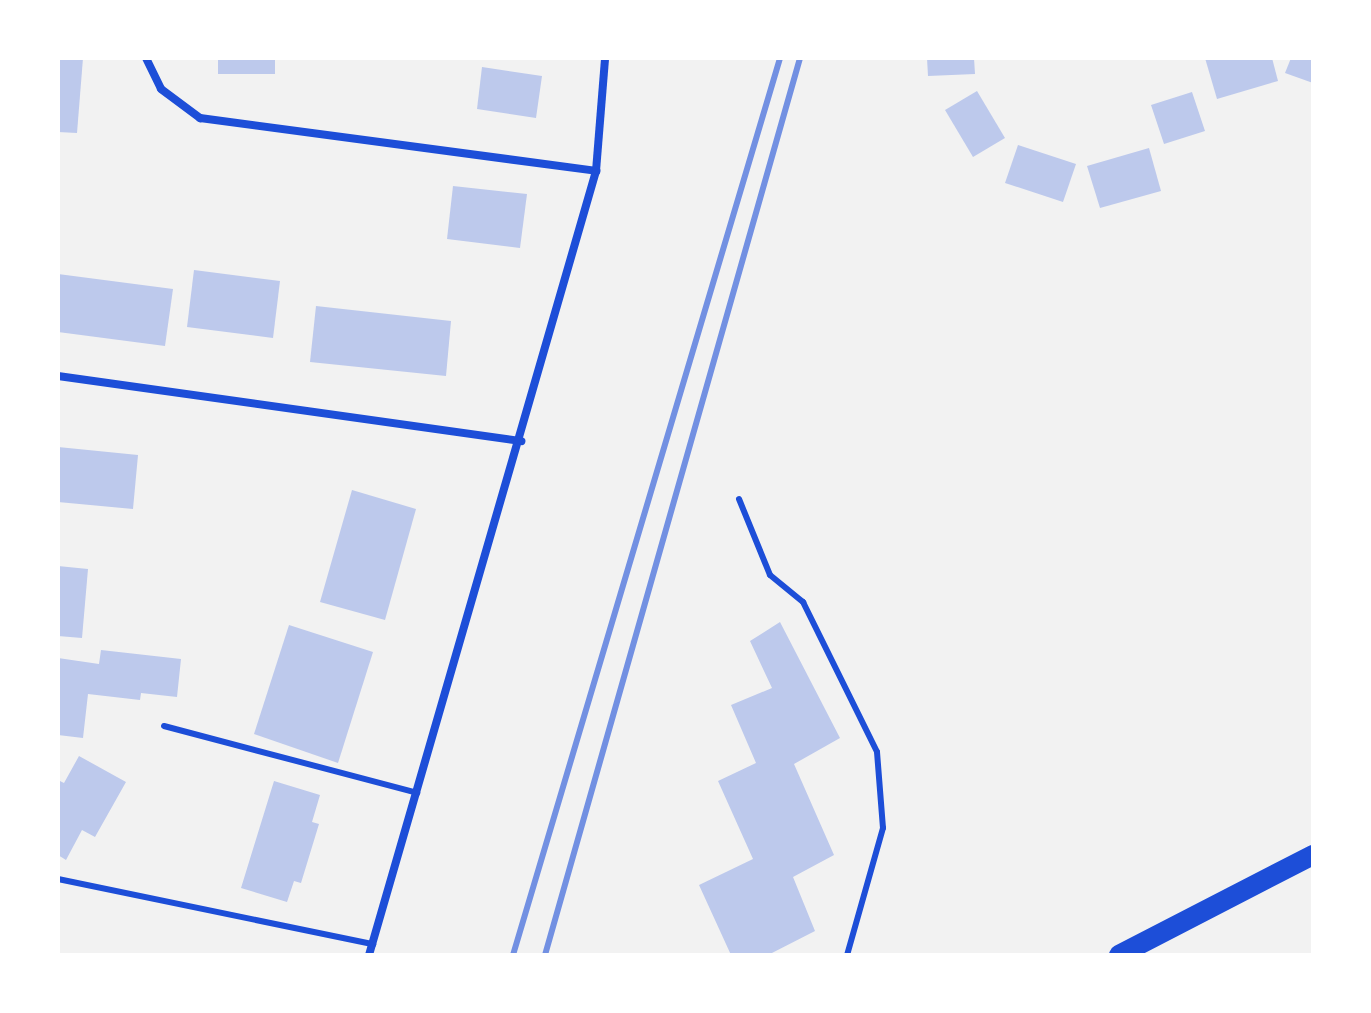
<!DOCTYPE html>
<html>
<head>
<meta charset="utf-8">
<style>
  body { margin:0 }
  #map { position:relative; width:1371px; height:1013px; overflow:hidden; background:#f2f2f2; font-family:Mulish,sans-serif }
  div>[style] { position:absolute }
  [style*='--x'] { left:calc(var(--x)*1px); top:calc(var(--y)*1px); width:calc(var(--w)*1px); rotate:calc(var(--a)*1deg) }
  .building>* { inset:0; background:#bdc9ec }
  .service>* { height:6px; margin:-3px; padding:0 3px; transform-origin:3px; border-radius:3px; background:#1d4ed8 }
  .minor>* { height:8px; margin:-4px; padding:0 4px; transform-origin:4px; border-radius:4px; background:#1d4ed8 }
  .primary>* { height:20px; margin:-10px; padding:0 10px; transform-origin:10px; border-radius:10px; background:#1d4ed8 }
  .rail>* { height:6px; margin:-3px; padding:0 3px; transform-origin:3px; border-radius:3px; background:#7290e2 }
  span { translate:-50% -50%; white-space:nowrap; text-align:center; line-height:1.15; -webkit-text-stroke:8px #fff; paint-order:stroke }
  .frame { position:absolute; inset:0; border:60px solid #fff; pointer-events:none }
</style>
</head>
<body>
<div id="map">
  <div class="building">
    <div style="clip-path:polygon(58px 58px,83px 58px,77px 133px,58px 132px)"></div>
    <div style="clip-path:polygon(218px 58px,275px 58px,275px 74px,218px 74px)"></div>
    <div style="clip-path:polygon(927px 58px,974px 58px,975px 74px,928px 76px)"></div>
    <div style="clip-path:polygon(1205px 58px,1272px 58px,1278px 81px,1217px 99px)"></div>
    <div style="clip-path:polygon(1291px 58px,1313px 58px,1313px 83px,1285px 73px)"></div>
    <div style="clip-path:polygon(482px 67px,542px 76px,536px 118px,477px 109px)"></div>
    <div style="clip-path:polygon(977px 91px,1005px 138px,973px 157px,945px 110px)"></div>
    <div style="clip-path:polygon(1192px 92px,1205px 131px,1164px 144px,1151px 105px)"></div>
    <div style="clip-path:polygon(1018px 145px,1076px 164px,1063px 202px,1005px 183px)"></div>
    <div style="clip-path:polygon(1149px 148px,1161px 191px,1100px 208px,1087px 166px)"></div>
    <div style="clip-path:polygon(453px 186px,527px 194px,520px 248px,447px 239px)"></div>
    <div style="clip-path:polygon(194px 270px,280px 281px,273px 338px,187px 327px)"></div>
    <div style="clip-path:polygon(58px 274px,173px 289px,165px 346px,58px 332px)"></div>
    <div style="clip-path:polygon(316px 306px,451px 321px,446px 376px,310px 362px)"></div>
    <div style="clip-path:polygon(58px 447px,138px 455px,133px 509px,58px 502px)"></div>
    <div style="clip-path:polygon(352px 490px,416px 509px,385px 620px,320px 602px)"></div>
    <div style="clip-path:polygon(58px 566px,88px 569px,82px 638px,58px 636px)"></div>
    <div style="clip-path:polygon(780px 622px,840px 738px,794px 764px,834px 855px,793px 877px,815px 931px,768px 955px,731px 955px,699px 885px,753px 859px,718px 781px,756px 763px,731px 705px,772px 688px,750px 641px)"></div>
    <div style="clip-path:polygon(289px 625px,373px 652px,338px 763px,254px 734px)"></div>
    <div style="clip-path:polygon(101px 650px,181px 659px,177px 697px,141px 693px,140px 700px,88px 694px,83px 738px,58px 735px,58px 658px,99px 664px)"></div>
    <div style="clip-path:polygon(79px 756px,126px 782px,95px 837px,82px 830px,66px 860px,58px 855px,58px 780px,64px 783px)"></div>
    <div style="clip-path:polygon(274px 781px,320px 795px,312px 822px,319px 824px,301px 883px,294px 881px,287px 902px,241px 888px)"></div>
  </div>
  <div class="service">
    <div style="--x:739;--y:499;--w:82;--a:67.8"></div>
    <div style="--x:770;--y:575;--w:43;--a:39.3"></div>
    <div style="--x:803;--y:602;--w:167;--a:63.7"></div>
    <div style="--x:877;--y:752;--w:76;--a:85.5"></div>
    <div style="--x:883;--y:828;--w:132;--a:105.8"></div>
    <div style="--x:164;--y:726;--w:262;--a:14.8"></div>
    <div style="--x:58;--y:879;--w:322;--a:11.7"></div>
  </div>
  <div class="minor">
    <div style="--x:146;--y:58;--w:34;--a:64"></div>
    <div style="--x:161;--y:89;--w:49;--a:36.6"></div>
    <div style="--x:200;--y:118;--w:400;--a:7.6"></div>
    <div style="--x:58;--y:376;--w:468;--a:8"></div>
    <div style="--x:369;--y:955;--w:816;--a:-73.85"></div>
    <div style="--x:596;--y:171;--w:113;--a:-85.4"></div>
  </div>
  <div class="primary">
    <div style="--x:1119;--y:955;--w:218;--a:-27.3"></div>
  </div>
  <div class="rail">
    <div style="--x:513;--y:955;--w:936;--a:-73.42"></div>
    <div style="--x:545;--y:955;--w:933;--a:-74.13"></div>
  </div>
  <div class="frame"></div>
</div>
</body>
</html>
